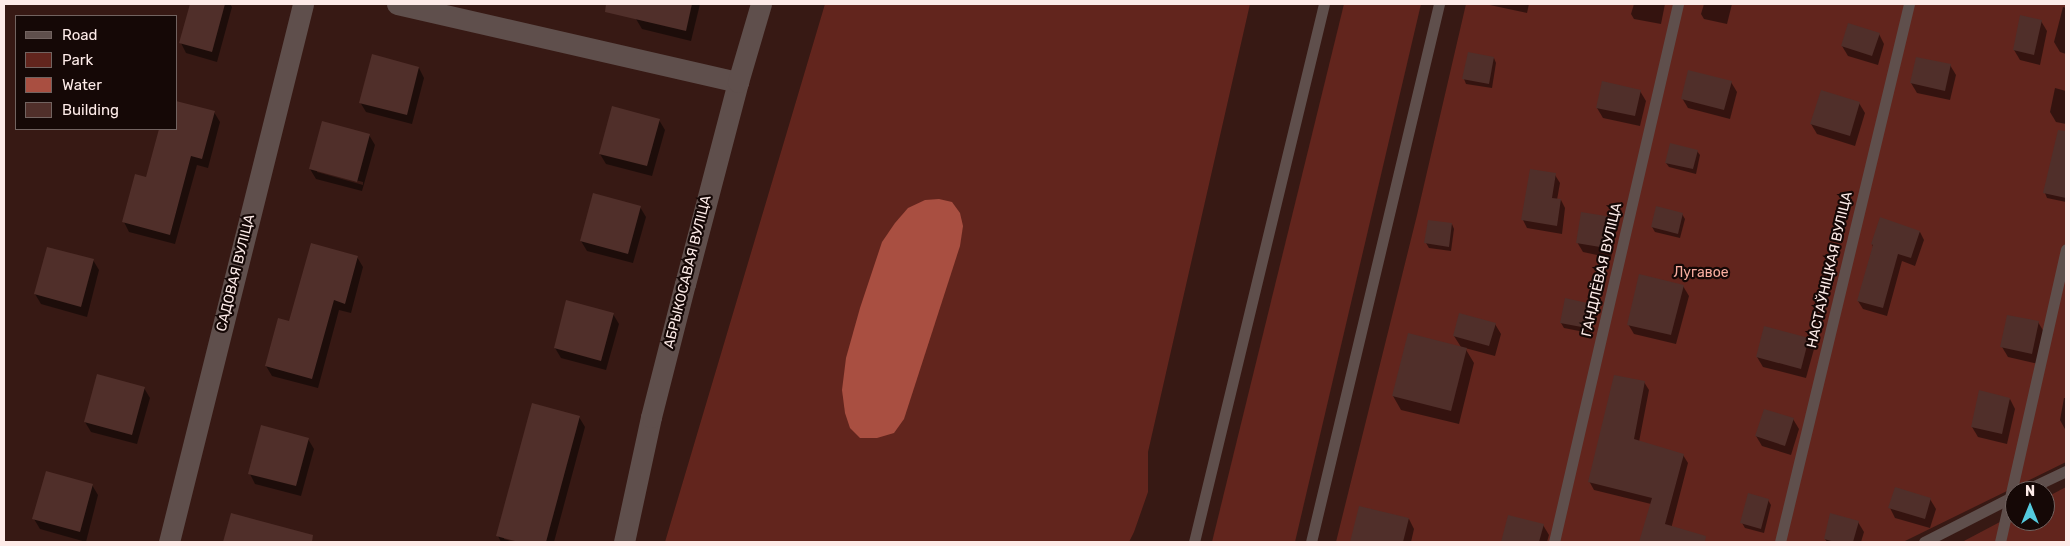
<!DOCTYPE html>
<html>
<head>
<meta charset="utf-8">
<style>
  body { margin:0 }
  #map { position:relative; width:2070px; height:546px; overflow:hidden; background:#371914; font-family:Rubik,sans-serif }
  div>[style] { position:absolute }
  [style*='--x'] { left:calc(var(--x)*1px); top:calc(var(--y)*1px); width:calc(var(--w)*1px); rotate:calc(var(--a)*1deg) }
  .green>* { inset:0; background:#62251d }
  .water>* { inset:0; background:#a94f41 }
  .shadow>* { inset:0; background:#0007 }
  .building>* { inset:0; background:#502f2a }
  .lane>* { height:11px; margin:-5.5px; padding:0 5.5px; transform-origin:5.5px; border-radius:5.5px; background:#5f4f4c }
  .street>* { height:21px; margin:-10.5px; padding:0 10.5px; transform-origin:10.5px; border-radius:10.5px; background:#5f4f4c }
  span { translate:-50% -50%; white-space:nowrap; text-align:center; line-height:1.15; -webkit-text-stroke:4.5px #150806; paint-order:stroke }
  .street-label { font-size:14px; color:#fdebe8 }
  .park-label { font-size:14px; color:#f9aea0 }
  .frame { position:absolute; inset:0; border:5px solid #fdebe8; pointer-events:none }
  .legend { position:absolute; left:15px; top:15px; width:162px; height:115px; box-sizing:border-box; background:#150806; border:1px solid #726360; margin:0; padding:6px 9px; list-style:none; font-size:15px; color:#fdebe8 }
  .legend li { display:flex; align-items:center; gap:10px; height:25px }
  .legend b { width:25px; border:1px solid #726360 }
  .north { position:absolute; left:2005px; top:481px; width:50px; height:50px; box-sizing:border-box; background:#150806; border:1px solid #726360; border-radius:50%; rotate:0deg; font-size:14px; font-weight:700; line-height:20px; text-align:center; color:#fdebe8 }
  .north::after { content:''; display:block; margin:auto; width:18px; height:22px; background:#54cade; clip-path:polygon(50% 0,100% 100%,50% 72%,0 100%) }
</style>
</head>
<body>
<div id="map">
  <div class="green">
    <div style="clip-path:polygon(825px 4px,1250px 4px,1148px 452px,1148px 492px,1134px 532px,1129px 542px,665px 542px)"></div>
    <div style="clip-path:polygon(1344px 4px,1421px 4px,1295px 542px,1212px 542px)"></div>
    <div style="clip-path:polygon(1466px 4px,2066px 4px,2066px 462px,1903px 542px,1336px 542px,1417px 215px)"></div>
    <div style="clip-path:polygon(2066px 487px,2066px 542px,1962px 542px,2015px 514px,2015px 521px,2045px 521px,2045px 498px)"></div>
  </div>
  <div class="water">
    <div style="clip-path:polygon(939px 199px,952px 202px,960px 213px,963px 226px,960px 246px,904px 419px,894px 433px,877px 438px,860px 438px,850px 428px,845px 413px,842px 390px,846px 358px,860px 308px,882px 242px,895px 223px,908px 208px,925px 200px)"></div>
  </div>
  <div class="shadow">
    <div style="clip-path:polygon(191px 4px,230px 4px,232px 7px,217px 62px,186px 53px,181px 43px)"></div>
    <div style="clip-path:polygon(640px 4px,700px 4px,691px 41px,642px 29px,636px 19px)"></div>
    <div style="clip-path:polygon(1485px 4px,1529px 4px,1527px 13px)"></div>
    <div style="clip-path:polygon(1634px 4px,1665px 4px,1661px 24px,1634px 19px,1631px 14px)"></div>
    <div style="clip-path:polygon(1704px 4px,1732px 4px,1727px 24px,1704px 19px,1701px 14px)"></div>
    <div style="clip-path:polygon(2063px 7px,2066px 8px,2066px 54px,2060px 52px,2054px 42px)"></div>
    <div style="clip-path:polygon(2041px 21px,2047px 31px,2040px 65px,2020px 60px,2014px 50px)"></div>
    <div style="clip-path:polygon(1879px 34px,1884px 44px,1878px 65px,1848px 56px,1842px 46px)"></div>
    <div style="clip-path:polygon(1494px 58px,1496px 63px,1492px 88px,1466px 84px,1464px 79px)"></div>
    <div style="clip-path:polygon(1950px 65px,1956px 75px,1950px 100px,1917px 93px,1911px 83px)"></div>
    <div style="clip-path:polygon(419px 68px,424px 78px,412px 124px,366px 112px,360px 102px)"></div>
    <div style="clip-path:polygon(1731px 82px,1737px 92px,1730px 119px,1688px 108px,1682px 98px)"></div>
    <div style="clip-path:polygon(2055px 88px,2066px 91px,2066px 124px,2056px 122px,2050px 112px)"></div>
    <div style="clip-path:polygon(1640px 91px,1646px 101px,1640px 126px,1603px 118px,1597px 108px)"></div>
    <div style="clip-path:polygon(1859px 103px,1865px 113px,1855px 146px,1817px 134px,1811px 124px)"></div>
    <div style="clip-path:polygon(214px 112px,220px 122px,208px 168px,197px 165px,175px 244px,129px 232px,124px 222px,147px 179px,161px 129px,176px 129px)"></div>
    <div style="clip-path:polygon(659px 120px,665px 130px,652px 176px,606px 164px,600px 154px)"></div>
    <div style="clip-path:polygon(evenodd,369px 135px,375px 145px,362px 191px,316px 179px,310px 169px,369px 135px,317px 170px,363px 182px,363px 185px,317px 172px,317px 170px)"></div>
    <div style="clip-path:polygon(1697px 151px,1700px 155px,1696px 174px,1669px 167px,1666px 163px)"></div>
    <div style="clip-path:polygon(2051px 163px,2066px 167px,2066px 202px,2047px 198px,2045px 193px)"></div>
    <div style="clip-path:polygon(1555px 175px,1560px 183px,1557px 200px,1561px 200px,1565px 208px,1562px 234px,1527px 228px,1523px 220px)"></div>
    <div style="clip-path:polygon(640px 207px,646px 217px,633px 263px,587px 251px,581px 241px)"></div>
    <div style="clip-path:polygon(1657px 208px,1682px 214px,1685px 219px,1680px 238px,1655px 232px,1652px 227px)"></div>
    <div style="clip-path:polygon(1611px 218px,1617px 228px,1611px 258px,1583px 252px,1577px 242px)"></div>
    <div style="clip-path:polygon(1452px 224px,1454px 229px,1451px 251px,1429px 248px,1426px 243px)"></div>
    <div style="clip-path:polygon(1920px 232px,1924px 240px,1915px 266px,1902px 261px,1887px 316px,1863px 309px,1858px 301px,1873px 247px,1872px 244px)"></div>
    <div style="clip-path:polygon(357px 257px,363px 267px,351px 313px,339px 310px,318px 388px,272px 376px,266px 366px,290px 323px)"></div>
    <div style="clip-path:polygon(93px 260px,99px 270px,87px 317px,41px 304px,35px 294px)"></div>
    <div style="clip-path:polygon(1683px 286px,1689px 296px,1676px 344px,1634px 334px,1628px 324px)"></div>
    <div style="clip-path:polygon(1591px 305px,1594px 310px,1589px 333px,1564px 328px,1561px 323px)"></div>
    <div style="clip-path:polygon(613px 314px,619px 324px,606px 370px,561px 358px,555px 348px)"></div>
    <div style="clip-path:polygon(2038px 322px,2044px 332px,2038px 364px,2008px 357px,2002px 347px)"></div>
    <div style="clip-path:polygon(1495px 324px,1501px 334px,1495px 356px,1465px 348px,1474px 363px,1459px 424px,1401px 410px,1393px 396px,1461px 347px,1454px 336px)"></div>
    <div style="clip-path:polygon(1808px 339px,1814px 349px,1806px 378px,1763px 367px,1757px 357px)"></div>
    <div style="clip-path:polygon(1644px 382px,1649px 390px,1639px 442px,1683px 455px,1688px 463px,1671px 529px,1675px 535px,1673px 542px,1640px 542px,1651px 504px,1594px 490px,1589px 481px)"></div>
    <div style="clip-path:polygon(144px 388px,150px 398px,137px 444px,91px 432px,85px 422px)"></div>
    <div style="clip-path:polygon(2064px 398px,2066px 398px,2066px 431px,2060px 420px)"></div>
    <div style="clip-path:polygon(2010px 399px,2015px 409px,2007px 444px,1978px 437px,1972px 427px)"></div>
    <div style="clip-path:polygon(579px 417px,585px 427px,554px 542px,524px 542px,504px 537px,504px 539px,514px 542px,501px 542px,498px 536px)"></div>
    <div style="clip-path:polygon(1793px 419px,1799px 429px,1791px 455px,1762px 446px,1756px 436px)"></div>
    <div style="clip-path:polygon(308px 439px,314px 449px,301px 496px,255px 484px,250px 474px)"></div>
    <div style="clip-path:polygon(92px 485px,98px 495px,86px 542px,40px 529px,34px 519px)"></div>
    <div style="clip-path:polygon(1930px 499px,1936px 509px,1930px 528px,1895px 518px,1890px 508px)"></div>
    <div style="clip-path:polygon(1768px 500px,1771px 505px,1764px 533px,1745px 528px,1742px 523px)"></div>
    <div style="clip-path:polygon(1360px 507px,1409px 519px,1414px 529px,1411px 542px,1351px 542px)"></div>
    <div style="clip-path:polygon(231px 515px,283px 537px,282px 542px,224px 542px)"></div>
    <div style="clip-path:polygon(1509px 516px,1543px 525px,1549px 535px,1547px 542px,1502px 542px)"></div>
    <div style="clip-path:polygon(1858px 522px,1864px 532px,1861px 542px,1827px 542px,1825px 539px)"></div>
  </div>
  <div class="building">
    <div style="clip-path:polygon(190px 4px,225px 4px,212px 52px,179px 43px)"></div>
    <div style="clip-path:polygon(606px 4px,692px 4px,686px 31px,605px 12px)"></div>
    <div style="clip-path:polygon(2020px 15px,2042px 20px,2034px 55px,2013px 50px)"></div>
    <div style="clip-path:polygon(1848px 23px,1880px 33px,1872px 56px,1841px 46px)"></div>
    <div style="clip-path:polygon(1468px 52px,1494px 57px,1489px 84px,1462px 79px)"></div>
    <div style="clip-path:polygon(372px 54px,419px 67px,407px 115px,359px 103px)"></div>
    <div style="clip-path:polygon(1916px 57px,1951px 64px,1945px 91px,1910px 83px)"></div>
    <div style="clip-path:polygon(1688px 70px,1732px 81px,1724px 110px,1681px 99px)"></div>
    <div style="clip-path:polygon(1602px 81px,1641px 90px,1635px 116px,1596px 108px)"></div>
    <div style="clip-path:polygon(1821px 90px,1860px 102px,1850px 136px,1810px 124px)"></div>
    <div style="clip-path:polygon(176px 101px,215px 111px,202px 159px,191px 156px,170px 235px,122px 222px,135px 174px,146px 177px,159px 129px,176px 129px)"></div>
    <div style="clip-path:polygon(612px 106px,660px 119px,647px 166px,599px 154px)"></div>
    <div style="clip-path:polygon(322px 121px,370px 134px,357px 182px,309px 169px)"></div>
    <div style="clip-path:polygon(2058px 130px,2066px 131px,2066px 198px,2043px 193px)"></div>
    <div style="clip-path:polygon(1670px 143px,1698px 150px,1693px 169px,1665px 163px)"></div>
    <div style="clip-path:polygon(1530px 169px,1556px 173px,1552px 198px,1561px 199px,1557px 226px,1521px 220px)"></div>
    <div style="clip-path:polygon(593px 193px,641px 206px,628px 254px,580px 241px)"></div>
    <div style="clip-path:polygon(1656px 206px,1683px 213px,1678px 234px,1651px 227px)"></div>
    <div style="clip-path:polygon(1581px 212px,1612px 217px,1606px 248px,1576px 243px)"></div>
    <div style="clip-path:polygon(1880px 217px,1920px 231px,1911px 258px,1898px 254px,1883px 308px,1857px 301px,1873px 245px,1871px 244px)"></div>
    <div style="clip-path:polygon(1428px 220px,1452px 223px,1449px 247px,1424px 243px)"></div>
    <div style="clip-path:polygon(311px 243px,358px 256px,345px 304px,334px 300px,312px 379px,265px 366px,278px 318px,289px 321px)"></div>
    <div style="clip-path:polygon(47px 247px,94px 259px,81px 307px,34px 294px)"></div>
    <div style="clip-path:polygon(1639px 274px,1684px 285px,1671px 335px,1627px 325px)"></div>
    <div style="clip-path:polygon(1565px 298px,1592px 304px,1587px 328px,1560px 323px)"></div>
    <div style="clip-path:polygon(566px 300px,614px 313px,601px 361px,554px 348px)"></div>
    <div style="clip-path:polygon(1459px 313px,1496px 323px,1489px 346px,1453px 336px)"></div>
    <div style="clip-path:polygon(2007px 315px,2039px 321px,2032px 354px,2000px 347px)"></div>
    <div style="clip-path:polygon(1764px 326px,1809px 338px,1801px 369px,1756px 357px)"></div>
    <div style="clip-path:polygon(1408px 333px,1467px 348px,1451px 411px,1392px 396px)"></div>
    <div style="clip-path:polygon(97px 374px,145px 387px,132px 435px,84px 422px)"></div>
    <div style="clip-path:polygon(1614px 375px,1645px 381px,1634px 439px,1684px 454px,1665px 524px,1706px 536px,1705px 542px,1639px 542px,1652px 498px,1588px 482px)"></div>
    <div style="clip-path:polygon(1979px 390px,2010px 398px,2002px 434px,1971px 427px)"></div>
    <div style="clip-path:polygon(532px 403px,580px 416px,546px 542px,519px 542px,496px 536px)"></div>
    <div style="clip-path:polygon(1764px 409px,1794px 418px,1785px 446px,1755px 436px)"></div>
    <div style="clip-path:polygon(261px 425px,309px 438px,296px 486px,248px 474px)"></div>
    <div style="clip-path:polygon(46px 471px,93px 484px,80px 532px,32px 519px)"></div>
    <div style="clip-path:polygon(1895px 487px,1931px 498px,1925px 519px,1888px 508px)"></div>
    <div style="clip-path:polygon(1748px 493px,1769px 499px,1761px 529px,1740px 523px)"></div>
    <div style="clip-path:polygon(1359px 506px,1409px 518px,1403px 542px,1350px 542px)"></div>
    <div style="clip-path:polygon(231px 513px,313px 535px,312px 542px,223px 542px)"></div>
    <div style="clip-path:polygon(1830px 513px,1859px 521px,1853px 542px,1835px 542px,1824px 539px)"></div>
    <div style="clip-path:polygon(1508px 515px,1544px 524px,1539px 542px,1501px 542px)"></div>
  </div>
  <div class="lane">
    <div style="--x:2024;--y:491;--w:47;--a:-25.5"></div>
    <div style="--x:1194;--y:542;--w:553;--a:-76.42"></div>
    <div style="--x:1311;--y:542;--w:553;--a:-76.62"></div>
    <div style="--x:1554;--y:542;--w:552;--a:-77.02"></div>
    <div style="--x:1780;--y:542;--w:553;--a:-76.52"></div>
    <div style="--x:1924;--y:542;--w:101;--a:-27.1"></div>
    <div style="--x:2000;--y:542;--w:300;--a:-77.3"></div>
  </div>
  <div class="street">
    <div style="--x:397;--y:4;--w:350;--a:12.9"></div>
    <div style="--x:169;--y:542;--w:554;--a:-76.01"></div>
    <div style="--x:624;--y:542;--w:128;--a:-77.8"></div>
    <div style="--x:651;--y:417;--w:137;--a:-75.7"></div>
    <div style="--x:685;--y:284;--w:209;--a:-75.3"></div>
    <div style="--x:738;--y:82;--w:81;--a:-73.6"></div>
  </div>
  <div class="street-label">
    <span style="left:1602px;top:270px;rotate:-77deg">ГАНДЛЁВАЯ ВУЛІЦА</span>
    <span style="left:1830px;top:270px;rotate:-77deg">НАСТАЎНІЦКАЯ ВУЛІЦА</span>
    <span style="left:688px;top:272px;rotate:-76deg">АБРЫКОСАВАЯ ВУЛІЦА</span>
    <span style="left:236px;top:273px;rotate:-76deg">САДОВАЯ ВУЛІЦА</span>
  </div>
  <div class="park-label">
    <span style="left:1701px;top:273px">Лугавое</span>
  </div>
  <div class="frame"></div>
  <ul class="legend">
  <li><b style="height:6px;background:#5f4f4c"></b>Road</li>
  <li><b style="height:14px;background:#62251d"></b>Park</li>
  <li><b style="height:14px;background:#a94f41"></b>Water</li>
  <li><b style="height:14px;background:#502f2a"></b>Building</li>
  </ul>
  <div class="north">N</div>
</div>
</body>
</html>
